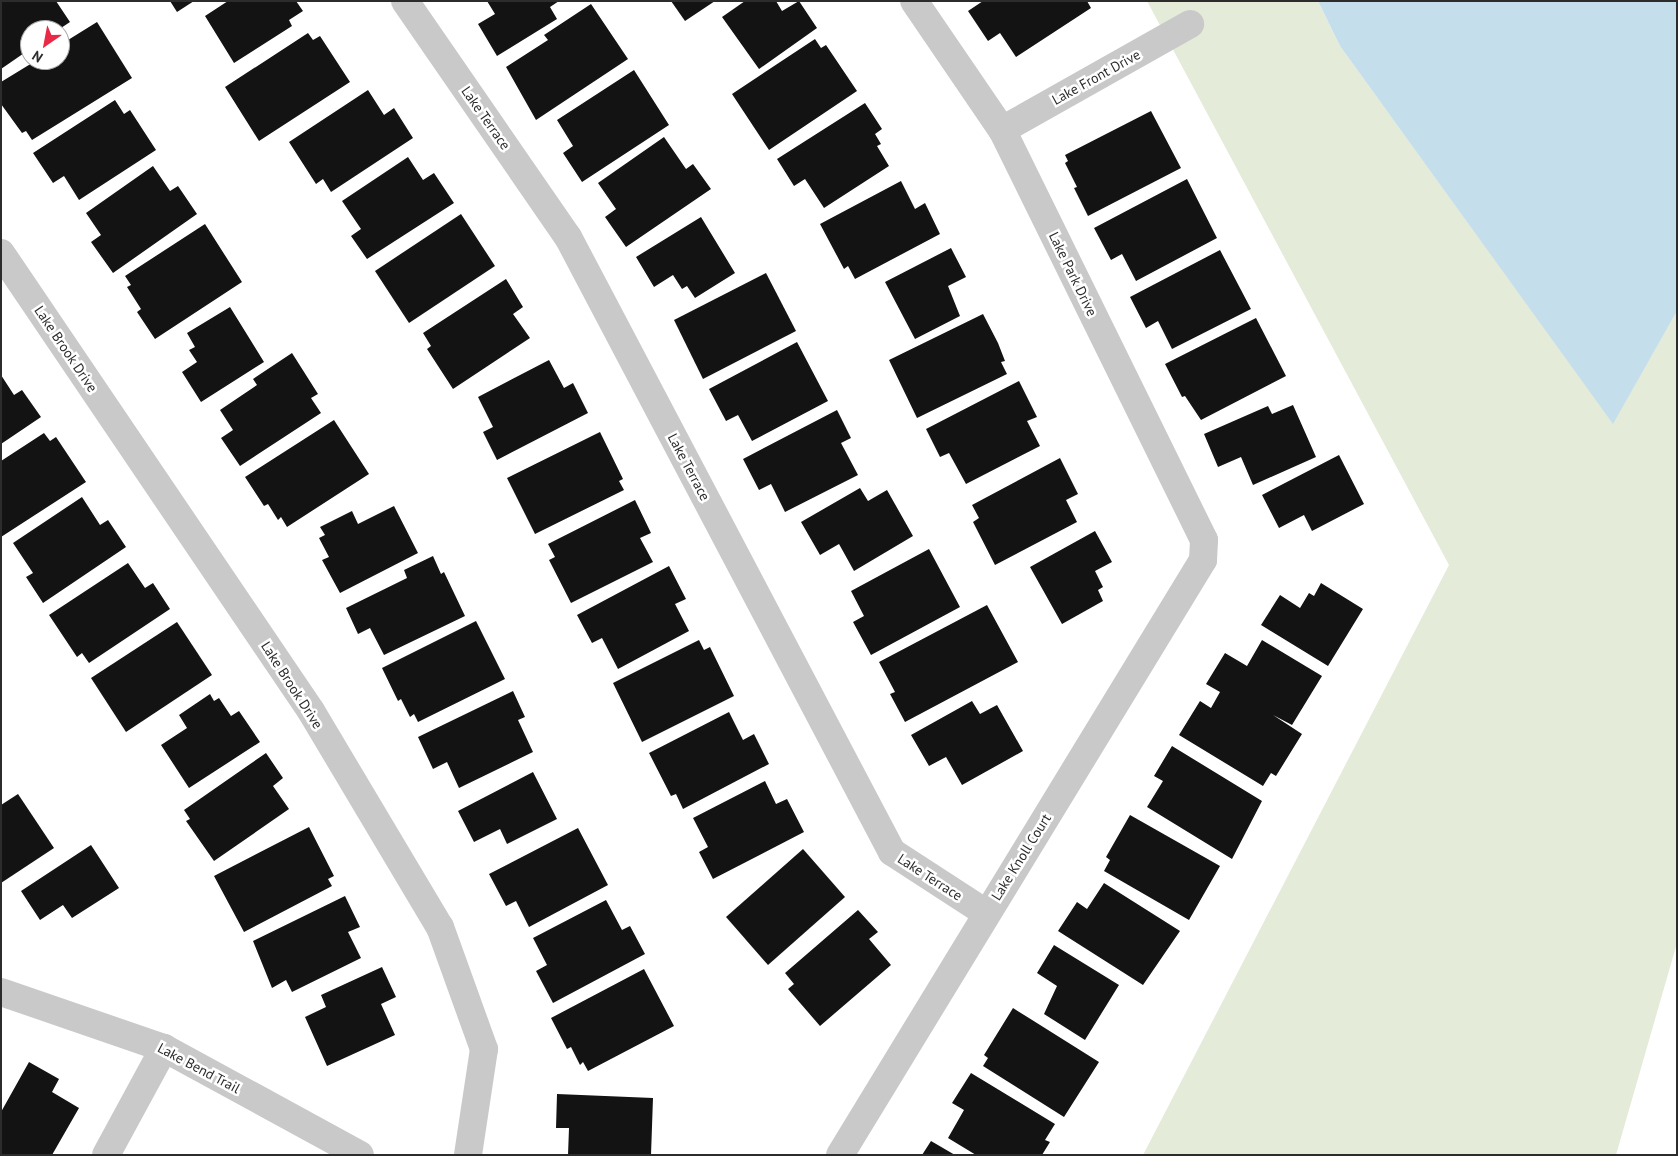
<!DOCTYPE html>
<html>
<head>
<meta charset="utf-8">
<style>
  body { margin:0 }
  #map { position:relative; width:1678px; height:1156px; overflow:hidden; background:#fff; font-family:"PT Sans",sans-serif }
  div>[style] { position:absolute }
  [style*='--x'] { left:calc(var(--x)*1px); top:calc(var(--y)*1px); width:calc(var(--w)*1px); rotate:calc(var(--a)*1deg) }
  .green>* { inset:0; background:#e4ebd9 }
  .water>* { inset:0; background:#c4dfeb }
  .building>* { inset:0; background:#131313 }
  .street>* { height:28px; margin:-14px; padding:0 14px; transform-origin:14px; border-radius:14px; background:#c9c9c9 }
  span { translate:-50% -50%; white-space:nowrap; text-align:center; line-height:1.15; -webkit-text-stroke:5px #fff; paint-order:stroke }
  .street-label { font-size:14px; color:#2c2c2c }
  .frame { position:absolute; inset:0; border:2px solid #2c2c2c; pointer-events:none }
  .north { position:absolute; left:20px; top:20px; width:50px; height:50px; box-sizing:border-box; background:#fff; border:1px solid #ababab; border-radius:50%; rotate:213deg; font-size:14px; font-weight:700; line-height:20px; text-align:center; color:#2c2c2c }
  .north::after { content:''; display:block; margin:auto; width:18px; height:22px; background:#e92946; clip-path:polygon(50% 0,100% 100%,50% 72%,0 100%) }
</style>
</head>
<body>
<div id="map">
  <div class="green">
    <div style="clip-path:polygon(1147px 1px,1318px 1px,1340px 46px,1613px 423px,1677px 311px,1677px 943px,1616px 1155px,1143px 1155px,1449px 565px)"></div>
  </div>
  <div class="water">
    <div style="clip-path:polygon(1318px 1px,1677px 1px,1677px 311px,1613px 424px,1340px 46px)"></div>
  </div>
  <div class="building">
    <div style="clip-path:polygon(1px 1px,56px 1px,70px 22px,58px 30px,30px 30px,30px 49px,1px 69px)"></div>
    <div style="clip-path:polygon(170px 1px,194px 1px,177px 12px)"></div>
    <div style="clip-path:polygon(228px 1px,296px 1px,303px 11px,289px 20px,292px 26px,234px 63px,205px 16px)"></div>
    <div style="clip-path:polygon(487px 1px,559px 1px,550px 7px,557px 19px,497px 56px,478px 24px,495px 14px)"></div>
    <div style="clip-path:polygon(671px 1px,715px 1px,685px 21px)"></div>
    <div style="clip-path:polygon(745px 1px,776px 1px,782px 11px,799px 1px,817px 28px,759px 69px,722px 17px)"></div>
    <div style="clip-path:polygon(983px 1px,1087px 1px,1091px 8px,1016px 57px,1000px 33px,988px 41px,968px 11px)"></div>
    <div style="clip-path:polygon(591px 4px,628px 59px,536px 120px,506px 67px,548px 40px,544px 35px)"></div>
    <div style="clip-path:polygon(97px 22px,132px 78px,32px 140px,26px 131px,22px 133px,1px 104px,1px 82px,37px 60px,60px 60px,60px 45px)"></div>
    <div style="clip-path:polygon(308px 33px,313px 40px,320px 36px,350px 82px,259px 141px,225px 87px)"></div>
    <div style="clip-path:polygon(815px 39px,821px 48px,826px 45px,857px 91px,769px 150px,732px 94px)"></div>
    <div style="clip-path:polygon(634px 70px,669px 125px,582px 182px,563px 153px,573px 146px,557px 120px)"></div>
    <div style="clip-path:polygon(368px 90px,384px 115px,394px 108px,413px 138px,331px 192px,323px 179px,316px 184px,289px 142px)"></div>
    <div style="clip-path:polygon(115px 100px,124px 114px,130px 110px,156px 150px,79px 200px,64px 176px,53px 183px,33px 153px)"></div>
    <div style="clip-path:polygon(865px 103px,882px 129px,875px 134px,881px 144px,877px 146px,889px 166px,824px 208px,805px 179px,794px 186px,777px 159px)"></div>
    <div style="clip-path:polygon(1151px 111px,1181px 168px,1088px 216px,1074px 188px,1077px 187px,1065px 163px,1068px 161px,1065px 155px)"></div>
    <div style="clip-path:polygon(664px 137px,686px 169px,693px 164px,711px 189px,626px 247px,605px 217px,616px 209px,598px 183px)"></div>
    <div style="clip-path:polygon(408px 157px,423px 180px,434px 173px,454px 203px,367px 259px,351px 236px,361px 229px,342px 201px)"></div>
    <div style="clip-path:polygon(153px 166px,170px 191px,178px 186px,197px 214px,113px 273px,91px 242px,101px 235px,86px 213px)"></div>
    <div style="clip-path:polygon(1187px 179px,1217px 238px,1136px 281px,1122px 254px,1111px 260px,1094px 228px)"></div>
    <div style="clip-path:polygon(901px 181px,915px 209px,925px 203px,940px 234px,855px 279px,848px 266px,844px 269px,820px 224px)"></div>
    <div style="clip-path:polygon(461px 214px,495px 266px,409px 323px,375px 271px)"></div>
    <div style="clip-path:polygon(701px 217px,735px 273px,695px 298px,687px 286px,682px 289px,673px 275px,654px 287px,636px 257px)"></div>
    <div style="clip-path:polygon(205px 224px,242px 282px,155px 339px,137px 312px,141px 309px,127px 287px,131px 285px,125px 276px)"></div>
    <div style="clip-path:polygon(951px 248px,966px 277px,948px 286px,960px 316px,915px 339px,885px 282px)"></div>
    <div style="clip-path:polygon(1220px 250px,1251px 309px,1172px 349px,1158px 321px,1146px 328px,1130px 297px)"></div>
    <div style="clip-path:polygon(766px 273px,796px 331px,703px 379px,674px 320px)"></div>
    <div style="clip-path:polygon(506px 279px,523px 307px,513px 314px,530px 338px,453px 389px,427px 349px,431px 346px,423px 333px)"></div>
    <div style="clip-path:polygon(230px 307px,264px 362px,201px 402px,182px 372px,197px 362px,189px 350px,195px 347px,187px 333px)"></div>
    <div style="clip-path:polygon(983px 314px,998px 343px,1005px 361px,1001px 362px,1007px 374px,917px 418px,889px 360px)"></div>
    <div style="clip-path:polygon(1256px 318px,1286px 376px,1201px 420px,1185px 396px,1182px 397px,1165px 364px)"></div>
    <div style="clip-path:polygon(797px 342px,828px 401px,752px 441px,738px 415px,726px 421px,709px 389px)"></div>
    <div style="clip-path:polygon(292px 353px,318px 394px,311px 398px,321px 413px,240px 466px,221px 438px,233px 430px,220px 410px,257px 385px,253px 379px)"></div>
    <div style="clip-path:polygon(549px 360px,564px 388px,573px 383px,588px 413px,497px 460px,483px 432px,493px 427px,478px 397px)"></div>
    <div style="clip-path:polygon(1px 375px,14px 395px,22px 390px,41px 417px,1px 444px)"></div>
    <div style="clip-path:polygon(1019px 381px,1037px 417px,1027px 421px,1040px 446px,966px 484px,949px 453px,940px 457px,926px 429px)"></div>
    <div style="clip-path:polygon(1293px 405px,1316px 457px,1253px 485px,1241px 457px,1218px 467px,1204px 434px,1268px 406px,1272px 414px)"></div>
    <div style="clip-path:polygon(837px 410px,851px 438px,841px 443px,858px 475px,785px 512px,771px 484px,759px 490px,743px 459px)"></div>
    <div style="clip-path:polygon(334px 420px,369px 474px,287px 527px,281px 517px,278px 520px,268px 504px,264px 506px,245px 477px)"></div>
    <div style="clip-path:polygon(600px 432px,623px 479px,619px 481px,624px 490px,535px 534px,507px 478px)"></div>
    <div style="clip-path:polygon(44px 433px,50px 441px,56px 437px,86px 482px,1px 537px,1px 461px)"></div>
    <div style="clip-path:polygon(1339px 455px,1364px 504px,1312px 531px,1304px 515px,1279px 528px,1262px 495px)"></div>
    <div style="clip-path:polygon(1060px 458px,1078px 494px,1066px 500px,1077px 522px,995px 565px,973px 522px,979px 518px,972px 505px)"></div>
    <div style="clip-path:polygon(860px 488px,868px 501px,887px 490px,913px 536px,854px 571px,839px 544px,820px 555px,801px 522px)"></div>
    <div style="clip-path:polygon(82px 497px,100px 525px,108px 520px,126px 547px,43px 603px,26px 577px,33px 573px,13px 543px)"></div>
    <div style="clip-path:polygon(635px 500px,651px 533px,640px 538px,653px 562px,571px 603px,549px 560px,555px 557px,548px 544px)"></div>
    <div style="clip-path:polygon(394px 506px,418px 553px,340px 593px,322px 560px,329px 557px,319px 538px,325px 535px,320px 527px,352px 511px,358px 524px)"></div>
    <div style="clip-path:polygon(1095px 531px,1112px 562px,1095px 571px,1103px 587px,1098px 590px,1103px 601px,1062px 624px,1030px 567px)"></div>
    <div style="clip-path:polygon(929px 549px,960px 607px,871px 655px,853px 622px,864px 616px,851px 591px)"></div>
    <div style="clip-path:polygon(433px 556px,441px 574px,444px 572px,465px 616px,384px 655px,370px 628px,358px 634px,346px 608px,407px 578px,404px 570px)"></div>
    <div style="clip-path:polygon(128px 563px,145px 588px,153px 583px,170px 609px,89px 663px,82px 653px,77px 657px,49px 615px)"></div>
    <div style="clip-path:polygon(669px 566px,686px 599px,675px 604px,689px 631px,618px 669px,602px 638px,592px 643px,577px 615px)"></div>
    <div style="clip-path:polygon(1321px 583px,1363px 609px,1328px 666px,1261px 625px,1280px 595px,1300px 608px,1309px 593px,1314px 596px)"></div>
    <div style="clip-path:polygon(987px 605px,1018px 662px,905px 722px,890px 694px,895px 692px,879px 662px)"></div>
    <div style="clip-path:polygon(476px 621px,505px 679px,418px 722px,414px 714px,410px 717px,401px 699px,398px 701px,382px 668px)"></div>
    <div style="clip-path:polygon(177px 622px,212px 675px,126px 732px,91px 678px)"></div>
    <div style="clip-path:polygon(699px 640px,704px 650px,710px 647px,734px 696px,642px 742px,613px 683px)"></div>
    <div style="clip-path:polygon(1262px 640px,1322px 676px,1292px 725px,1273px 715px,1302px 734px,1276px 776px,1271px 773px,1263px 786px,1179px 735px,1200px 701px,1211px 708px,1220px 692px,1206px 684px,1225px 653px,1247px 666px)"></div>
    <div style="clip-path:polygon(513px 691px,525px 717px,518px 720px,533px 752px,459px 788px,447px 762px,433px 769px,418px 737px)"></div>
    <div style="clip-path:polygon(210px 694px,214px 701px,219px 698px,231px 716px,239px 711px,260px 742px,189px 788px,161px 745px,187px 728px,179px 715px)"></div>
    <div style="clip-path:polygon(972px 701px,980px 714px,997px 705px,1023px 751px,962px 785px,946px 757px,929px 766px,911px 735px)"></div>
    <div style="clip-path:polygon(729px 712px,743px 740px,754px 734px,769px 764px,683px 809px,676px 794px,671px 796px,649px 753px)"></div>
    <div style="clip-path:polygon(1172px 746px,1262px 801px,1232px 859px,1147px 807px,1163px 781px,1154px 776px)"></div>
    <div style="clip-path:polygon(266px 753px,283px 778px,273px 786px,289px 809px,214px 861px,186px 821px,190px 819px,184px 810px)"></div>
    <div style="clip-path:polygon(533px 772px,557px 819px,507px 844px,500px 829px,474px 842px,458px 811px)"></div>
    <div style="clip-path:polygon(765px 781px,776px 804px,787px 799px,804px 832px,713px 879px,699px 852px,708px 847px,693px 818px)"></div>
    <div style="clip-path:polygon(18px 794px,54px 848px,1px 883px,1px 805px)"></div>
    <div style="clip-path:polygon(1130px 815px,1220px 866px,1189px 920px,1104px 871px,1110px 860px,1106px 857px)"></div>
    <div style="clip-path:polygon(309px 827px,334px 876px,328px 879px,332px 886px,244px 932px,214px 876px)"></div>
    <div style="clip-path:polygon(578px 828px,608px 885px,529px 927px,516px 901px,506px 906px,489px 874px)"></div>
    <div style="clip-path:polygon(91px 845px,119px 888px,72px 918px,63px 905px,40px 920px,21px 891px)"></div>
    <div style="clip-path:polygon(803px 849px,845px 897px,768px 965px,726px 917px)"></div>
    <div style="clip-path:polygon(1104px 883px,1180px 931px,1143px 985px,1058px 931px,1077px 902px,1087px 909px)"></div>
    <div style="clip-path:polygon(345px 896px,360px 927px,348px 932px,361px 958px,292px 992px,286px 980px,272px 988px,253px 941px)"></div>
    <div style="clip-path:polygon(606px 900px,622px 930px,630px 926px,645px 954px,553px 1003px,536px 971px,547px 965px,533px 938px)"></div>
    <div style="clip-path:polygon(858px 910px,878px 932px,869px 939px,891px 965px,820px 1026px,788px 989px,794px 984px,785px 973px)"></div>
    <div style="clip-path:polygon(1054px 945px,1119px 985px,1085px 1040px,1044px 1014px,1057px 986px,1037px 973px)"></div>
    <div style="clip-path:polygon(382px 967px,396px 997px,381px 1004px,395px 1035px,327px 1066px,305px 1017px,326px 1007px,321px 995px)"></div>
    <div style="clip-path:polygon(644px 969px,674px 1026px,588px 1071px,583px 1062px,580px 1065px,571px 1047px,567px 1049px,551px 1018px)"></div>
    <div style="clip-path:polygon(1013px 1008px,1099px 1062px,1064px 1117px,983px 1066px,988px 1058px,984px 1055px)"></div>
    <div style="clip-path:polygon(29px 1062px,59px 1079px,52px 1092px,79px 1108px,52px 1155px,1px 1155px,1px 1112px)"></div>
    <div style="clip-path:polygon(971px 1073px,1055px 1124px,1045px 1140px,1050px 1142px,1042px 1155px,976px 1155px,948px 1138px,964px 1110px,952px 1103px)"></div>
    <div style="clip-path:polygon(557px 1094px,653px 1098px,651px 1155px,568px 1155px,569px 1128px,556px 1128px)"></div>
    <div style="clip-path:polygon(931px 1141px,955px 1155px,922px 1155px)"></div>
  </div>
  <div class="street">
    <div style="--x:405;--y:1;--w:287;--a:55.4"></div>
    <div style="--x:568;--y:237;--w:695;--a:62.22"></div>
    <div style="--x:892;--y:852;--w:112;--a:33"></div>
    <div style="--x:1002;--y:130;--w:216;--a:-29.4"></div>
    <div style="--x:1;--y:253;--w:553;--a:55.91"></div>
    <div style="--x:311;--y:711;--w:252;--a:59.2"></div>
    <div style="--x:440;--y:927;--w:130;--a:70.2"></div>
    <div style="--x:484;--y:1049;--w:107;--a:98.6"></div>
    <div style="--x:1;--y:992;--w:172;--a:19"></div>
    <div style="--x:164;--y:1048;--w:223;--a:28.6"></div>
    <div style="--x:106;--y:1155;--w:122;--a:-61.5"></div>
    <div style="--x:840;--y:1155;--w:697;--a:-58.61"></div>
    <div style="--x:1203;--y:560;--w:20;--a:-87"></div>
    <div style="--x:1204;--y:540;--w:457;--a:-116.2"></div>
    <div style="--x:1002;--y:130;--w:156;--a:-124.3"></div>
  </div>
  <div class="street-label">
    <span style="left:1096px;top:77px;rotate:-29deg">Lake Front Drive</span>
    <span style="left:486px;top:118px;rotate:55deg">Lake Terrace</span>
    <span style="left:1073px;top:274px;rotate:64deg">Lake Park Drive</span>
    <span style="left:66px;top:349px;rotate:56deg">Lake Brook Drive</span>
    <span style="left:689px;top:467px;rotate:62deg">Lake Terrace</span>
    <span style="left:292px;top:685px;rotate:57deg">Lake Brook Drive</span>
    <span style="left:1021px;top:857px;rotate:-58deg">Lake Knoll Court</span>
    <span style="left:930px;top:877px;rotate:33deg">Lake Terrace</span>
    <span style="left:199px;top:1068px;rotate:28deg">Lake Bend Trail</span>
  </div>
  <div class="frame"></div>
  <div class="north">N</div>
</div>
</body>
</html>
